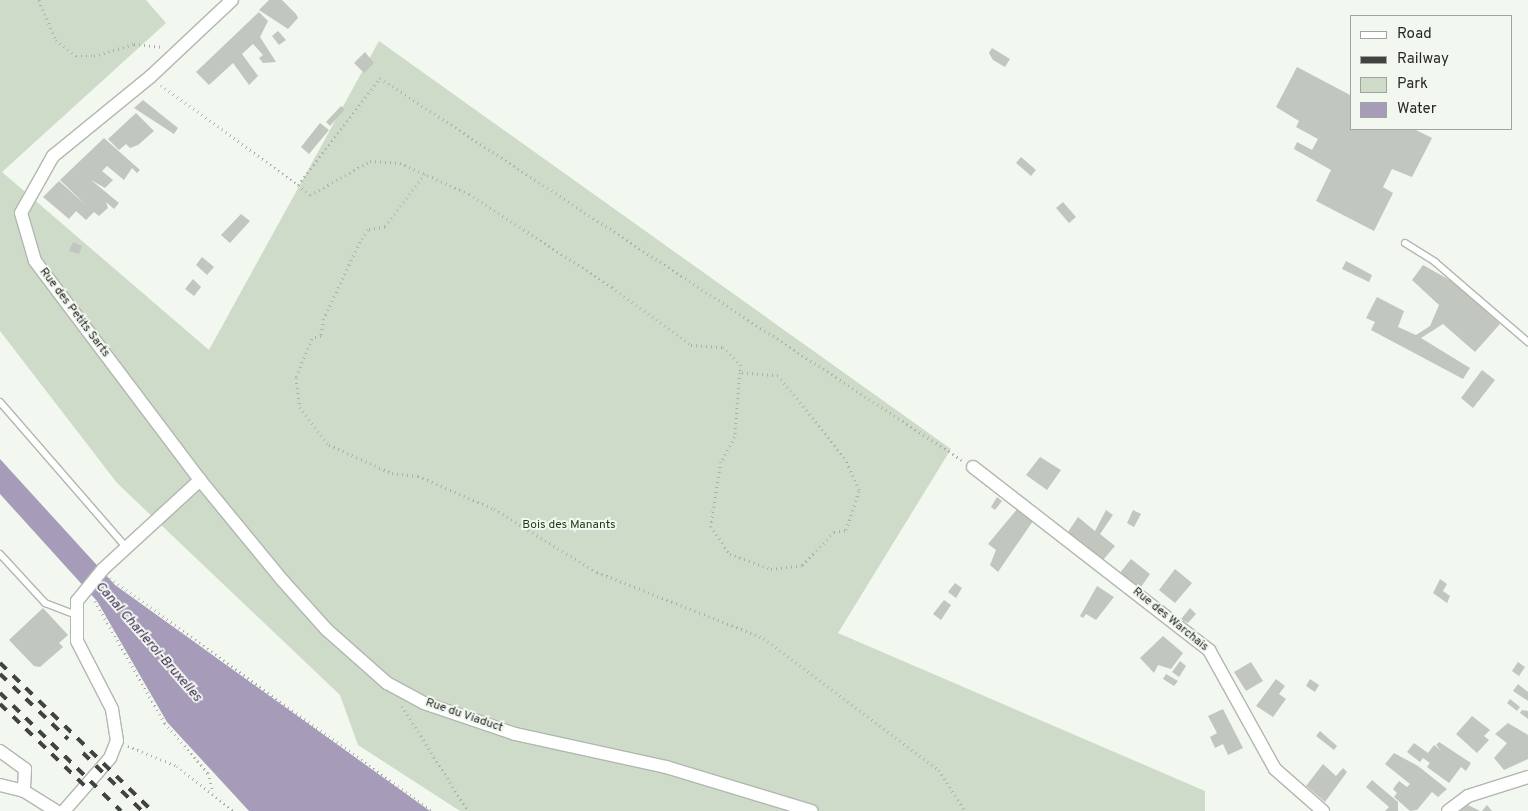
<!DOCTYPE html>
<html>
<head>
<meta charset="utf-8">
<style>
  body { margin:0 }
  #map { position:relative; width:1528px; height:811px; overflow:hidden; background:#f2f7f0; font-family:Overpass,sans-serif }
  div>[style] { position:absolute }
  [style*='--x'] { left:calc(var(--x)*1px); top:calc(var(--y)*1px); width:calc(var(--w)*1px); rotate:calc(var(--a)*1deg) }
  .green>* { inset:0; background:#cedbc9 }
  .water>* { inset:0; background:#a69bb8 }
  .building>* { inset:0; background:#c1c6bf }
  .path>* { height:2.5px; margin-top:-1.25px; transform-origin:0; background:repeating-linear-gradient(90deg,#abafa9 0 1px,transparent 0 5px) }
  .roads { filter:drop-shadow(1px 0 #b2b7b0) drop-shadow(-1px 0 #b2b7b0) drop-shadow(0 1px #b2b7b0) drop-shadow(0 -1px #b2b7b0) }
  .service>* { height:6px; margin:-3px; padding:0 3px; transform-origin:3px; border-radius:3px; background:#fff }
  .minor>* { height:12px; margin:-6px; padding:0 6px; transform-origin:6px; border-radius:6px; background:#fff }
  .rail>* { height:4px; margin-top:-2px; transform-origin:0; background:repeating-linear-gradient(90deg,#414340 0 9px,transparent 0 18px) }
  span { translate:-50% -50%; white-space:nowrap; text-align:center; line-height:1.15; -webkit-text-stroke:4px #f2f7f0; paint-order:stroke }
  .street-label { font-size:12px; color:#262825 }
  .park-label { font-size:12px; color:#1e3a11 }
  .water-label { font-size:14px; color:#3d2a54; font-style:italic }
  .legend { position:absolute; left:1350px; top:15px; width:162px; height:115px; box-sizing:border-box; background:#f2f7f0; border:1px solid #a0a49f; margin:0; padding:6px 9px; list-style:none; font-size:15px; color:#262825 }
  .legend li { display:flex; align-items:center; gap:10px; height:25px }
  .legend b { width:25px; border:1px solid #a0a49f }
</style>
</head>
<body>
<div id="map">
  <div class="green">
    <div style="clip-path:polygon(0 0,146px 0,166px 23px,2px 172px,209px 350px,379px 41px,951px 449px,838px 633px,1205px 791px,1205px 811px,460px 811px,358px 745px,340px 695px,117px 483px,0 331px)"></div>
  </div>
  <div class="water">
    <div style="clip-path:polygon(0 459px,115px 585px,430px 811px,249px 811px,167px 722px,97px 601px,0 494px)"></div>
  </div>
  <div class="building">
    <div style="clip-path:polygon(269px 0,282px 0,296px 14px,298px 18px,288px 29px,259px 10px)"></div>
    <div style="clip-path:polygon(259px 12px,268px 21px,260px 37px,276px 62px,263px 63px,259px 58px,263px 55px,253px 44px,242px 54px,258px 76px,249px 85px,233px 63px,209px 85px,196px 72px)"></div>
    <div style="clip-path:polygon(278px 31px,286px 40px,279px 45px,272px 36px)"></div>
    <div style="clip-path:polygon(992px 48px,1010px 59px,1005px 67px,993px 60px,989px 53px)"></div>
    <div style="clip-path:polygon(365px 52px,374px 63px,364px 73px,354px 63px)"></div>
    <div style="clip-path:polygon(1297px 67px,1352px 96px,1352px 129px,1414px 129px,1432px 138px,1412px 177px,1392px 169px,1383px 187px,1393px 193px,1374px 231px,1316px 201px,1331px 170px,1294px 149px,1297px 142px,1312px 150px,1318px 139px,1296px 127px,1299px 121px,1276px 107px)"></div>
    <div style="clip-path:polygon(143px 100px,178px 128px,174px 134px,134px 108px)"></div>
    <div style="clip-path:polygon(341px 106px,345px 109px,330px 126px,326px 122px)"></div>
    <div style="clip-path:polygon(136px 113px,154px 131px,138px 145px,130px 148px,126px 144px,119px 150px,108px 139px)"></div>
    <div style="clip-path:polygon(320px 123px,329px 130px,309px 154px,301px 147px)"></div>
    <div style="clip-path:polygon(104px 138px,140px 170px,137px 173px,132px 168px,124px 180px,107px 166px,102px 171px,113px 180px,105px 188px,91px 180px,119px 203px,114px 209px,106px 202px,108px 208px,99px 216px,94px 212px,86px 220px,76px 211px,69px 219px,43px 197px,59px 181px,87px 206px,60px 180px)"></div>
    <div style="clip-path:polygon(1021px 157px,1036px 170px,1031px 176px,1016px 163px)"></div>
    <div style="clip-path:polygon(1063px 202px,1076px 217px,1069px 223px,1056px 208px)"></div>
    <div style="clip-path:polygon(241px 214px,250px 221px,230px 243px,221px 235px)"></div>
    <div style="clip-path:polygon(73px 242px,82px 246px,79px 254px,69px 251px)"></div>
    <div style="clip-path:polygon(202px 257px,214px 267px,207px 275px,196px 265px)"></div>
    <div style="clip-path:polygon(1346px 261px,1372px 275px,1369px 282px,1342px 269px)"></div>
    <div style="clip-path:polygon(1423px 265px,1455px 283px,1500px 324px,1475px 352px,1443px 324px,1421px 338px,1470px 368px,1463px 379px,1371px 330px,1375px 322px,1366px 318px,1377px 297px,1404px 311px,1398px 327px,1416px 335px,1430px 326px,1439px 305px,1412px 280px)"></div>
    <div style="clip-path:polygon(193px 279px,201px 287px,194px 296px,185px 289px)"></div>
    <div style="clip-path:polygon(1482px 370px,1495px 380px,1473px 408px,1461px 398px)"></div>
    <div style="clip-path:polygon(1040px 457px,1061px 470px,1047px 490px,1026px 475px)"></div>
    <div style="clip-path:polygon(997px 497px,1002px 501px,995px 510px,991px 507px)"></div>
    <div style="clip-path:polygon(1018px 508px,1033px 521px,998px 572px,990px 565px,996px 550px,988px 544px)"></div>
    <div style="clip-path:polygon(1106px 510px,1113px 515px,1100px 534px,1115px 546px,1103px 560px,1068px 532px,1078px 517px,1095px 531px)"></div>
    <div style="clip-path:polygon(1133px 510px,1141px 514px,1134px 527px,1127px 523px)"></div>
    <div style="clip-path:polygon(1131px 559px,1150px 574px,1139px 590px,1119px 574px)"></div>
    <div style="clip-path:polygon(1175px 569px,1192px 583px,1175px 603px,1159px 590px)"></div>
    <div style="clip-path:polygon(1440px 579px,1447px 584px,1443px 591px,1450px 596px,1447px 603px,1433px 593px)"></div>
    <div style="clip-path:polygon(955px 583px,962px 588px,956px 598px,948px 592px)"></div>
    <div style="clip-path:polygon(1097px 586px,1114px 597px,1096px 620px,1086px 614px,1083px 618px,1080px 616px)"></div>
    <div style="clip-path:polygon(944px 600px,951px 605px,941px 620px,933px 614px)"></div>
    <div style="clip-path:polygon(43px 608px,68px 635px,59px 643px,63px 647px,40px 667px,34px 666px,9px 640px)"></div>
    <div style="clip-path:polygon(1190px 608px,1196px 614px,1188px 623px,1181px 619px)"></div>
    <div style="clip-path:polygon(1163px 636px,1183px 653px,1171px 669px,1158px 665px,1154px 673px,1140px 658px)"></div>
    <div style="clip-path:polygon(1180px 661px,1186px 666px,1179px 677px,1172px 672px)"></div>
    <div style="clip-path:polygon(1251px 662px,1263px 681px,1246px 691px,1234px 672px)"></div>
    <div style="clip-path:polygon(1518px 662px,1525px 667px,1519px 676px,1512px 671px)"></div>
    <div style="clip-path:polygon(1166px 674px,1178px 681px,1174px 686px,1163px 679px)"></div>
    <div style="clip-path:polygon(1276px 679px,1285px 686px,1279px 694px,1286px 699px,1273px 717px,1256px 706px)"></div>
    <div style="clip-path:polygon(1310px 679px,1319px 685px,1315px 692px,1306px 686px)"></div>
    <div style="clip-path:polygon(1518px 684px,1528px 692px,1528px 701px,1513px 691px)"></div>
    <div style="clip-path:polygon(1510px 699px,1520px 707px,1517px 711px,1507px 703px)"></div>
    <div style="clip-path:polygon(1223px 709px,1243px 748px,1228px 755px,1223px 744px,1215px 748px,1210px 737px,1217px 733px,1208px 716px)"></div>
    <div style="clip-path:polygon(1522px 710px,1528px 711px,1528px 719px,1520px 713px)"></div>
    <div style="clip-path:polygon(1472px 716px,1490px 730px,1484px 736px,1489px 740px,1477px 753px,1456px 734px)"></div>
    <div style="clip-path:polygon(1508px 723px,1528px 735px,1528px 759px,1504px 770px,1494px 758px,1507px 743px,1495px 734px)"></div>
    <div style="clip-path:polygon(1320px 731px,1337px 746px,1334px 750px,1316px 736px)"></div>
    <div style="clip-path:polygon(1439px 742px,1471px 763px,1466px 771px,1461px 767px,1449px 783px,1427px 767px,1430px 763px,1423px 758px,1420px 762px,1407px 752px,1414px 743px,1428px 753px,1434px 745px,1441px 751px,1436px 745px)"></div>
    <div style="clip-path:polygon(1394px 753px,1418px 766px,1447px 789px,1438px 797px,1432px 792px,1417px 810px,1410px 811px,1394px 797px,1397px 793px,1393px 789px,1399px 781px,1407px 787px,1410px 784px,1385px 764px)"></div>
    <div style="clip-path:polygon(1323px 764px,1336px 776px,1343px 768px,1347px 772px,1325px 802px,1306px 786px)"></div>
    <div style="clip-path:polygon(1372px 780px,1398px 802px,1398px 811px,1385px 811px,1389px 807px,1366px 787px)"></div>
    <div style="clip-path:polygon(1464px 803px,1480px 811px,1456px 811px)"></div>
    <div style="clip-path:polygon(1487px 805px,1492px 811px,1482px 811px)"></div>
  </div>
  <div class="path">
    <div style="--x:39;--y:0;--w:43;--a:67"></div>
    <div style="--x:56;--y:40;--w:26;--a:39"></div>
    <div style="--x:76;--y:56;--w:18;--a:0"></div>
    <div style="--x:94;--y:56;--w:42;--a:-16.7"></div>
    <div style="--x:134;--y:44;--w:27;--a:6"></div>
    <div style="--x:161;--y:85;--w:170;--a:36.1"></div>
    <div style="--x:298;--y:185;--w:135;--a:-52.5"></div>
    <div style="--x:380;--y:78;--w:696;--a:33.28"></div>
    <div style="--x:425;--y:174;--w:66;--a:127"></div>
    <div style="--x:385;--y:227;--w:17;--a:170"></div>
    <div style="--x:368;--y:230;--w:14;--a:124"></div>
    <div style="--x:360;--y:242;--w:85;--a:115.1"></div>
    <div style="--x:324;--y:319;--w:17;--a:100"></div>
    <div style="--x:321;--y:336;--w:9;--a:162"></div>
    <div style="--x:312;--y:339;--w:42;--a:112.3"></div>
    <div style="--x:296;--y:378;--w:29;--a:82"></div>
    <div style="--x:300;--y:407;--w:48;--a:52.7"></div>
    <div style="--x:329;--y:445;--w:69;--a:24"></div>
    <div style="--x:392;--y:473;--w:26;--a:7"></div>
    <div style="--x:418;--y:476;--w:83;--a:23.5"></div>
    <div style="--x:494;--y:509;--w:121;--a:31.5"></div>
    <div style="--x:597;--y:572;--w:180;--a:21.6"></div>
    <div style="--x:764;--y:638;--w:219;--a:37"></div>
    <div style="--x:939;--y:770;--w:49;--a:57.6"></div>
    <div style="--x:298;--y:185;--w:16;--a:40"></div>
    <div style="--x:310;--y:195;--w:69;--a:-29.5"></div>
    <div style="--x:370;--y:161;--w:30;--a:4"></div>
    <div style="--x:400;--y:163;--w:76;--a:24.2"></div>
    <div style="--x:469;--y:194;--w:171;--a:33"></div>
    <div style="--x:612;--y:287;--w:98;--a:36.3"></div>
    <div style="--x:691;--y:345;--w:32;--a:4"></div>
    <div style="--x:723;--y:347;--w:25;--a:45"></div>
    <div style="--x:741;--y:365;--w:8;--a:97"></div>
    <div style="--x:740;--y:373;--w:64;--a:94.5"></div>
    <div style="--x:735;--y:437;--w:29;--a:119"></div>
    <div style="--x:721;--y:462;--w:65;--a:98.9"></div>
    <div style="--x:711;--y:526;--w:34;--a:56"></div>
    <div style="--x:730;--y:554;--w:44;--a:20.1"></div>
    <div style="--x:771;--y:569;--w:31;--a:-7"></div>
    <div style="--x:802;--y:565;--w:46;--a:-45.9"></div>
    <div style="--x:834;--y:532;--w:12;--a:-9"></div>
    <div style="--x:846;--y:530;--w:42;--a:-72"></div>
    <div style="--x:859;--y:490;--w:35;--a:-115"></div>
    <div style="--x:844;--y:458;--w:105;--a:-128.8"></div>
    <div style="--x:778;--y:376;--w:38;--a:-175"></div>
    <div style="--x:110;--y:578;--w:397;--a:35.9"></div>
    <div style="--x:95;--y:601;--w:141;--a:60.2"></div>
    <div style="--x:165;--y:723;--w:66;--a:49.3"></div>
    <div style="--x:208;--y:773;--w:19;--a:74"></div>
    <div style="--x:402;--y:706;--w:124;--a:57.8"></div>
    <div style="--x:128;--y:746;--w:53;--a:22.2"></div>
    <div style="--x:177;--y:766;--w:73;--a:38.3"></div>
  </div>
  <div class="roads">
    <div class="service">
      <div style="--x:1405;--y:243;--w:36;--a:32"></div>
      <div style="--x:1435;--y:262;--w:123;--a:40.7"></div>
      <div style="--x:0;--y:402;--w:194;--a:49"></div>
      <div style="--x:0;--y:554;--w:67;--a:47.4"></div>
      <div style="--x:45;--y:603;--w:30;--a:21"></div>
    </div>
    <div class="minor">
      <div style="--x:232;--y:0;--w:112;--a:136.8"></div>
      <div style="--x:150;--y:77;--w:125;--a:140.8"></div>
      <div style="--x:53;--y:156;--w:65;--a:119.3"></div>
      <div style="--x:21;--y:213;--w:50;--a:73.7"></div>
      <div style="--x:35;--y:261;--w:274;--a:53"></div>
      <div style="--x:200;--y:480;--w:131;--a:50.6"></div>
      <div style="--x:283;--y:581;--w:66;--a:48.1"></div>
      <div style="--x:327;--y:630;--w:80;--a:41.5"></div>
      <div style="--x:387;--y:683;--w:42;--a:28.4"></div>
      <div style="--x:424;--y:703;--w:96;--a:18.8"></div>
      <div style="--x:515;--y:734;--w:155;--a:12.3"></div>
      <div style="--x:666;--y:767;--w:152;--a:16.8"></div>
      <div style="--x:973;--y:467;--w:299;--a:37.8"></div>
      <div style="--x:1209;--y:650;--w:136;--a:61"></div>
      <div style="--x:1275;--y:769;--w:64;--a:41.2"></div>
      <div style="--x:0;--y:751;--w:31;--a:36"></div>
      <div style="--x:25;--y:769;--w:22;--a:93"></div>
      <div style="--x:0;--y:785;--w:25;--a:14"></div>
      <div style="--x:24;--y:791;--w:38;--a:32"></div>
      <div style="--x:64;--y:811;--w:70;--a:-49"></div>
      <div style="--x:110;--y:758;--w:18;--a:-68"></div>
      <div style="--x:117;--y:741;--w:32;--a:-99"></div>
      <div style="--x:112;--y:709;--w:76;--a:-117.2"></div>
      <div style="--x:77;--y:641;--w:40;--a:-90"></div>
      <div style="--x:77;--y:601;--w:41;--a:-50.9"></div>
      <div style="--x:103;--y:569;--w:132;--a:-42.5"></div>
      <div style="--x:1448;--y:811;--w:25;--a:-37"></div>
      <div style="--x:1468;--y:796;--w:63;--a:-17.6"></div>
    </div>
  </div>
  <div class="rail">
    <div style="--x:0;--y:663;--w:212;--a:44.2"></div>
    <div style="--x:0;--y:674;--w:94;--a:43.7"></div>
    <div style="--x:0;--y:693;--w:169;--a:44.3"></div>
    <div style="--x:0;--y:704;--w:120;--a:44"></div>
    <div style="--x:83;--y:753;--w:83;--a:44.5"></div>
  </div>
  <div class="street-label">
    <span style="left:74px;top:313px;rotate:53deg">Rue des Petits Sarts</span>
    <span style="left:1170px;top:620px;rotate:39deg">Rue des Warchais</span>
    <span style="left:464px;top:716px;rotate:19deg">Rue du Viaduct</span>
  </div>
  <div class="park-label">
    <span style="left:569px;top:526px">Bois des Manants</span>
  </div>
  <div class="water-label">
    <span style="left:148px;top:642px;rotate:49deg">Canal Charleroi-Bruxelles</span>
  </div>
  <ul class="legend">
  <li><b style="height:6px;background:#fff"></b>Road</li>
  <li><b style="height:6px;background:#414340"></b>Railway</li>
  <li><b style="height:14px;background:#cedbc9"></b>Park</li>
  <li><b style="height:14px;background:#a69bb8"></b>Water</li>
  </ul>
</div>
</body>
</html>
